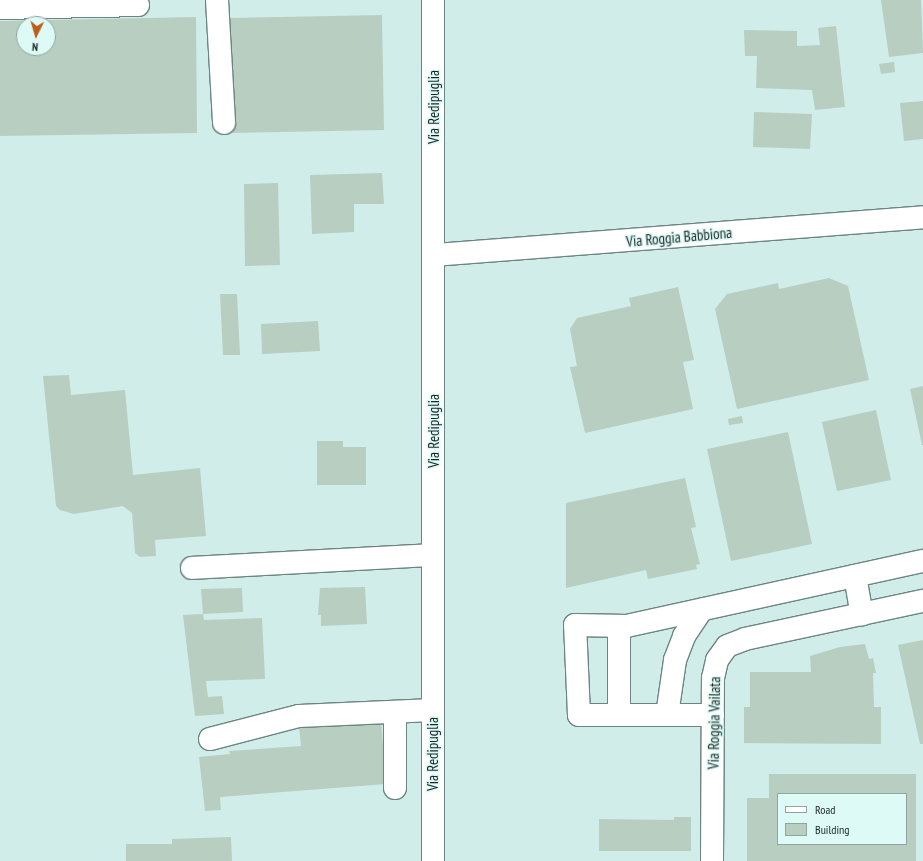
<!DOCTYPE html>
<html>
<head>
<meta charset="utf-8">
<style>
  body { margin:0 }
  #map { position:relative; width:923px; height:861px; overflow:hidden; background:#d1ede9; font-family:"PT Sans Narrow",sans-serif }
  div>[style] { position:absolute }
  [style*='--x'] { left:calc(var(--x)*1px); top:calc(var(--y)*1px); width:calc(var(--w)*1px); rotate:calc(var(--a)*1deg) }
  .building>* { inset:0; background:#b8cec1 }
  .roads { filter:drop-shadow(1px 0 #6c8582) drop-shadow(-1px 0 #6c8582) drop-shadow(0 1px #6c8582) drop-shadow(0 -1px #6c8582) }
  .minor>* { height:22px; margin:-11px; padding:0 11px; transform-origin:11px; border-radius:11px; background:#fff }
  span { translate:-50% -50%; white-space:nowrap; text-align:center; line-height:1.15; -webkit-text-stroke:3px #defaf6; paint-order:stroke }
  .street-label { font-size:15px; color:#1b2524 }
  .legend { position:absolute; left:777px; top:793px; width:130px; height:52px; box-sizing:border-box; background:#defaf6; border:1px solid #90a5a2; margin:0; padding:5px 7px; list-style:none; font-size:12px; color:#1b2524 }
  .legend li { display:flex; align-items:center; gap:8px; height:20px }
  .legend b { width:20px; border:1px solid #90a5a2 }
  .north { position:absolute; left:16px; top:16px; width:40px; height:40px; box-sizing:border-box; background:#defaf6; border:1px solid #90a5a2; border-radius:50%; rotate:185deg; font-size:11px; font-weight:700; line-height:16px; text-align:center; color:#1b2524 }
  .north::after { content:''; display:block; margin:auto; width:14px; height:18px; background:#bd5d18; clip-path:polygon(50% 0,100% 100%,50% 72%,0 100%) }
</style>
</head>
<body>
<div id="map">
  <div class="building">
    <div style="clip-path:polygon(881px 0,921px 0,923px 53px,889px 57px)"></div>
    <div style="clip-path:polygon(382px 15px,384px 130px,226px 133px,224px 18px)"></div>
    <div style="clip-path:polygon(evenodd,196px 17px,197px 133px,0 136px,0 21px,196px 17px,24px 24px,48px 24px,48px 48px,24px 48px,24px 24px)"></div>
    <div style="clip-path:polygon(836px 26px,845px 107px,815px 110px,812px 90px,756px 88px,757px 56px,745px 56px,744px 30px,797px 31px,797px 46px,820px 45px,818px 28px)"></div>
    <div style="clip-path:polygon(894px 62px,895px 72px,881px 74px,879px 64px)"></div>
    <div style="clip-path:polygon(923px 101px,923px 139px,904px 141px,900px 103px)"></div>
    <div style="clip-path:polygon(754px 112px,812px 114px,810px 149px,753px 147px)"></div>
    <div style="clip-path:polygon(382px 173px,384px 204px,354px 204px,354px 232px,312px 234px,310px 175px)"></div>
    <div style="clip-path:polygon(278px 183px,280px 265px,245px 266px,244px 184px)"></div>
    <div style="clip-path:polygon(829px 278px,848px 286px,869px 380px,737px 409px,715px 309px,727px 294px,778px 283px,779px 289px)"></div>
    <div style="clip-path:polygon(678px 287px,694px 360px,683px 362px,693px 409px,585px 433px,570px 367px,577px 366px,570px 329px,577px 318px,631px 306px,629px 298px)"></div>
    <div style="clip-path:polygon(220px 294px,237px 294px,240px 355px,223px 355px)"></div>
    <div style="clip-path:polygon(318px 321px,320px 351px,262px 354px,261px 324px)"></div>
    <div style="clip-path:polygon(69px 375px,71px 395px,125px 390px,133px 475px,200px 468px,206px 536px,155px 540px,156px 556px,140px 557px,135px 553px,132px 513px,123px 506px,74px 514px,60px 510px,56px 506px,43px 376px)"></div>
    <div style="clip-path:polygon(923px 386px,923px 445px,922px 445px,910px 389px)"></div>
    <div style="clip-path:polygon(876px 410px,891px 480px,837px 491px,822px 422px)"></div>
    <div style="clip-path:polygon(742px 416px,743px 423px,729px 425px,728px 419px)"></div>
    <div style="clip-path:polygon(788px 432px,812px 544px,731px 561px,707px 449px)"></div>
    <div style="clip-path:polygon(317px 441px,343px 441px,343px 447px,366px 447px,366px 485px,317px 485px)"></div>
    <div style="clip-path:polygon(685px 478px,696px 527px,691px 528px,700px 564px,696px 565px,697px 569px,648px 579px,646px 570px,566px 588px,566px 503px)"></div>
    <div style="clip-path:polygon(365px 587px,367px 624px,321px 626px,321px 615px,318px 615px,320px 588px)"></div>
    <div style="clip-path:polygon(242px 588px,243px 612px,203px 614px,201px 589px)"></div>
    <div style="clip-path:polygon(203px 614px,204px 620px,262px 618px,265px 679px,206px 681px,208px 697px,222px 696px,224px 714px,195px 716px,183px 615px)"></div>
    <div style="clip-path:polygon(923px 640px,923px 744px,920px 744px,898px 645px)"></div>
    <div style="clip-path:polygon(865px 644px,869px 659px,873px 658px,876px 673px,873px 673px,874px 707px,881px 707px,881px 744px,744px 743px,744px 707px,750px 707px,750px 672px,811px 672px,810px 656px,840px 647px)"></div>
    <div style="clip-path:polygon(381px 720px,386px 784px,220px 797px,221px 810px,205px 811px,199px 757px,230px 754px,229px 751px,301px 746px,299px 726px)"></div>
    <div style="clip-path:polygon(evenodd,769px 774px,916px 774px,916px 861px,747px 861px,747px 798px,769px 798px,769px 774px,778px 794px,906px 794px,906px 844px,778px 844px,778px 794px)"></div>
    <div style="clip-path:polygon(674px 817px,691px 817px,691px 851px,599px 851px,599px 819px,674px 820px)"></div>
    <div style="clip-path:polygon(231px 837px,232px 861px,126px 861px,126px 844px,172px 844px,172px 839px)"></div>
  </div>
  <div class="roads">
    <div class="minor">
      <div style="--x:217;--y:0;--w:123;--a:86.7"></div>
      <div style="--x:0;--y:8;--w:138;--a:-1.2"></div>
      <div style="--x:434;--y:255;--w:490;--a:-4.4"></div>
      <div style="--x:192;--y:568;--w:241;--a:-3.1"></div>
      <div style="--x:855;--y:576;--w:39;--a:80"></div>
      <div style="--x:619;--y:626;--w:89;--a:90"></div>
      <div style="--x:667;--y:715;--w:56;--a:-81.7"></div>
      <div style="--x:675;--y:660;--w:26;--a:-69"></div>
      <div style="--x:684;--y:636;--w:32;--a:-56"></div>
      <div style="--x:713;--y:715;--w:134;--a:180"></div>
      <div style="--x:579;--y:715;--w:90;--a:-92.5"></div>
      <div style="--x:575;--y:625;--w:52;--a:1.1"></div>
      <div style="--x:627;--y:626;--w:303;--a:-12.4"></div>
      <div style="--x:210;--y:739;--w:92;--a:-14.5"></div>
      <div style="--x:299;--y:716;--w:134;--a:-2.6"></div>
      <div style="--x:395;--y:788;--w:76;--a:-90"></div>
      <div style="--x:433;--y:861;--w:861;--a:-90"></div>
      <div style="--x:712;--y:861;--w:183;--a:-89.7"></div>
      <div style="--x:713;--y:678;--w:18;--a:-77"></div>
      <div style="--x:717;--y:660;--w:17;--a:-54"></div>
      <div style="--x:727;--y:646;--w:19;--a:-21"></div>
      <div style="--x:745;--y:639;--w:182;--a:-12.1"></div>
    </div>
  </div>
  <div class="street-label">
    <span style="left:434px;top:107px;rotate:-90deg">Via Redipuglia</span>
    <span style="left:679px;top:237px;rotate:-5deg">Via Roggia Babbiona</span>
    <span style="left:434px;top:431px;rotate:-90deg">Via Redipuglia</span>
    <span style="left:714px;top:723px;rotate:-89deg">Via Roggia Vailata</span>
    <span style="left:433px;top:754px;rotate:-90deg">Via Redipuglia</span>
  </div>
  <ul class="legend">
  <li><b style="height:5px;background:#fff"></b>Road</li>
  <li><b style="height:11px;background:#b8cec1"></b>Building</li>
  </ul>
  <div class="north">N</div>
</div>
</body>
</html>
